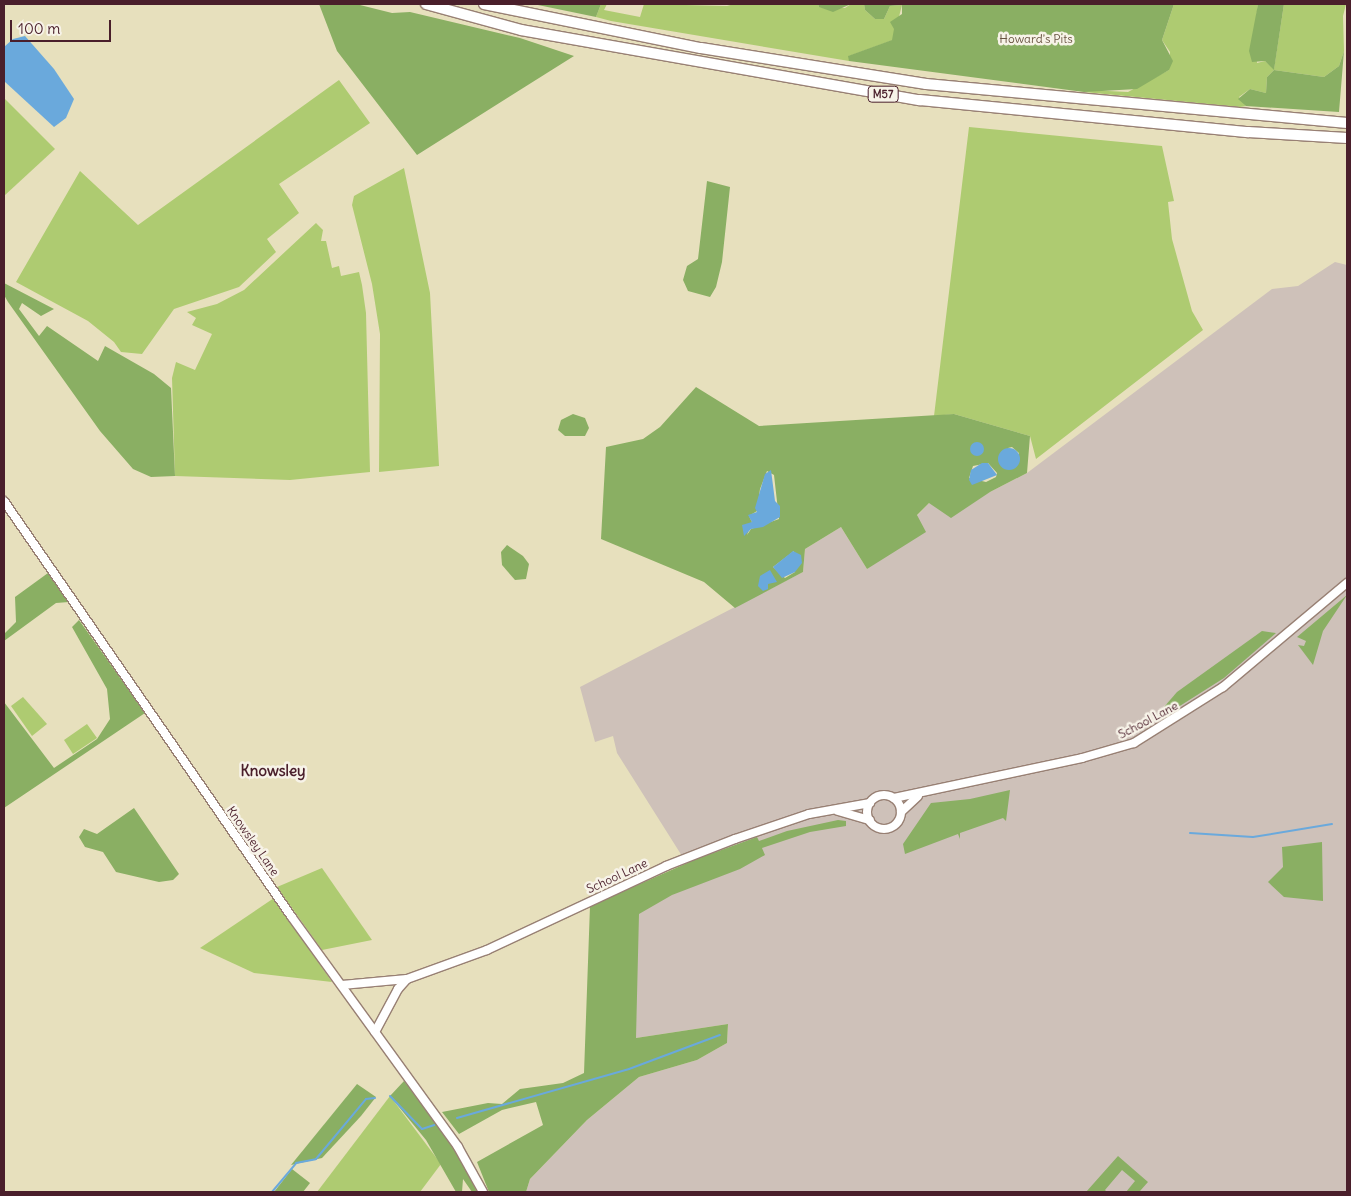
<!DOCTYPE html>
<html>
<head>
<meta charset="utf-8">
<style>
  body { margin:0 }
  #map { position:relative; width:1351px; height:1196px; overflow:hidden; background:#e7e0bd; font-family:Delius,sans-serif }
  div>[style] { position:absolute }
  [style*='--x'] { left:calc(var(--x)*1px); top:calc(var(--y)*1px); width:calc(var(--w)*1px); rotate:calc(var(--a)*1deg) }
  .industrial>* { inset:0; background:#cec1b9 }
  .green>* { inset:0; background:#aecb71 }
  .forest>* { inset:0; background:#8aaf63 }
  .water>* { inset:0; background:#6aa9dc }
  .round { border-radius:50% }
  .stream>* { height:2px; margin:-1px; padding:0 1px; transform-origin:1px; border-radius:1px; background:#6aa9dc }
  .roads { filter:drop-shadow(1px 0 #988074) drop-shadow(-1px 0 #988074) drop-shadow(0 1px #988074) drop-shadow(0 -1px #988074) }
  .secondary>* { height:8px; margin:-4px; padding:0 4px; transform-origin:4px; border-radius:4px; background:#fff }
  .secondary>.ring { margin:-4px; padding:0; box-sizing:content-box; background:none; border:8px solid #fff; border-radius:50% }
  .motorway>* { height:10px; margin:-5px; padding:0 5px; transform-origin:5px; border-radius:5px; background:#fff }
  span { translate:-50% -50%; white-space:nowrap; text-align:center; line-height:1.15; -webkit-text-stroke:5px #f7f3e8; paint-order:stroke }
  .shield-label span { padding:1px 4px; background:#f7f3e8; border:1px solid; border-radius:4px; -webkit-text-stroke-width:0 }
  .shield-label { font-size:11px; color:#4a1f2b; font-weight:700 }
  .park-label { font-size:12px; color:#685340 }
  .street-label { font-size:12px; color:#4a1f2b }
  .quarter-label { font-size:15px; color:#4a1f2b; font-weight:700 }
  .frame { position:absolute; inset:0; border:5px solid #4a1f2b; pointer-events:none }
  .scale { position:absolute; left:10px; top:20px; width:101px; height:22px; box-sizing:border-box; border:2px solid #4a1f2b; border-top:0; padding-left:6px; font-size:15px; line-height:18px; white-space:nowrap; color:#4a1f2b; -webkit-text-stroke:4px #f7f3e8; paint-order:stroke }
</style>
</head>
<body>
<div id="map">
  <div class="industrial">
    <div style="clip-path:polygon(1335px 262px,1347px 265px,1347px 1192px,526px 1192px,530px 1179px,587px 1120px,639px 1077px,697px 1060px,727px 1043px,728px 1024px,636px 1038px,631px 912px,694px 875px,617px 753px,613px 736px,595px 742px,580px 687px,803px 572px,805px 549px,841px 527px,867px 569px,929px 503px,990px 492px,1027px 473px,1272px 289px,1298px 286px)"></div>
  </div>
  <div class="green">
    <div style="clip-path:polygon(601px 4px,607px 4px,604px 10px,640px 17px,644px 4px,727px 6px,734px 4px,818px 4px,819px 7px,845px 8px,851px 4px,864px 4px,865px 10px,875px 19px,884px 19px,890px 6px,902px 5px,893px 40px,849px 56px,849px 61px,611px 21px,596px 17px)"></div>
    <div style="clip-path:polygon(1174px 4px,1258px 4px,1255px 26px,1257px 63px,1265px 61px,1274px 69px,1284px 4px,1346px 4px,1343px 16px,1344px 51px,1339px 66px,1324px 77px,1274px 70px,1267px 77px,1266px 93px,1250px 89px,1239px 97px,1246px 106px,1240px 107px,1084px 92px,1088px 90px,1128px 92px,1169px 70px,1170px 52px,1162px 40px)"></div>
    <div style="clip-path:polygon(339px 80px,370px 123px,279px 184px,299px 213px,267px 239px,276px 252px,239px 287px,174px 309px,142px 354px,121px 352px,114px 342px,88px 321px,16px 282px,80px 171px,138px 225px)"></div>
    <div style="clip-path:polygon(4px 98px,55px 149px,4px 196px)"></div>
    <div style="clip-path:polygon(969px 127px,1162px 146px,1174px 201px,1168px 202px,1172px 239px,1192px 311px,1203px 330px,1036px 459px,1030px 436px,954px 414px,934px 416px)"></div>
    <div style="clip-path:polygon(404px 168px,430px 293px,439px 466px,379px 472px,380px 334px,372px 284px,352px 205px,354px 196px)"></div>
    <div style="clip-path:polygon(316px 223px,323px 230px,321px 241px,326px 241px,332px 268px,339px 266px,341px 276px,359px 272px,362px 285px,366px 313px,370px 472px,290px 480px,175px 476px,172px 378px,176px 362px,195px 370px,212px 334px,192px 325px,196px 318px,187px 312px,217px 304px,244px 290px)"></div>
    <div style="clip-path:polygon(23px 697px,47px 724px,32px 736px,11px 706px)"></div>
    <div style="clip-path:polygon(87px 724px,97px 738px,73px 754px,64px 740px)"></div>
    <div style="clip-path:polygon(322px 868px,372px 940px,322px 950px,277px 887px)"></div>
    <div style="clip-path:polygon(274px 898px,332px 982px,254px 973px,200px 948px)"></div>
    <div style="clip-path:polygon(390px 1096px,441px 1164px,420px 1192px,317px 1192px)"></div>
  </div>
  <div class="forest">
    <div style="clip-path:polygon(319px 4px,356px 4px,392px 13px,410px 12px,520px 38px,574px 56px,417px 155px,337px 51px)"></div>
    <div style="clip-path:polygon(533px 4px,601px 4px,596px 17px)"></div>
    <div style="clip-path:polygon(818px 4px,851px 4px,833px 12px,819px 7px)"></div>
    <div style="clip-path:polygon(864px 4px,1174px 4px,1162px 40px,1173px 61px,1169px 70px,1137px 89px,1084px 92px,849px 61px,848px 56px,892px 40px,894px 29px,890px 22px,902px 14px,902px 5px,890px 6px,884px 19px,875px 19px,865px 10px)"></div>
    <div style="clip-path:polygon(1258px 4px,1284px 4px,1274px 70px,1324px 77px,1339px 66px,1344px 51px,1339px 112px,1246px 106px,1238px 99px,1250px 89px,1266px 93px,1267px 77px,1274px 70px,1265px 61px,1252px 62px,1249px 51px)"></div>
    <div style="clip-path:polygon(707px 181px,730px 187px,722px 262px,716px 287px,710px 297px,688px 291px,683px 280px,687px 266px,698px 259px)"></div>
    <div style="clip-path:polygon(4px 283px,54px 309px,41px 316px,22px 303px,19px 309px,39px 336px,47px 326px,98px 361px,105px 346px,154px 374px,171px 388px,175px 476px,151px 477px,133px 469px,100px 431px,8px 302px,4px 295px)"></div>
    <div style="clip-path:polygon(evenodd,696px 387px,759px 426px,954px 414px,1030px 436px,1027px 473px,990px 492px,951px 518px,929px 503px,917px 515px,926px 532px,867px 569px,841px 527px,805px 549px,803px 572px,735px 608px,704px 582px,601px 539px,606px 447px,643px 439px,660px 427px,696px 387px,1012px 447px,1019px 453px,1015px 467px,1008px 448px,1012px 447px,696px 387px,988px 463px,997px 473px,996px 477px,986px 482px,969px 478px,973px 466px,988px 463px,696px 387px,767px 471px,774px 475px,779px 519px,751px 529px,747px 535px,752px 522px,749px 516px,757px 511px,760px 489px,767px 471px,696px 387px,794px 551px,795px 572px,785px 578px,773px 567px,794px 551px)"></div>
    <div style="clip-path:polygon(573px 414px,585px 418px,589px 428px,585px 436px,565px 436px,558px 430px,561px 420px)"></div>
    <div style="clip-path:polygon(507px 545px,523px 556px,529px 564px,526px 579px,515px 580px,502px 565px,501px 552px)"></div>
    <div style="clip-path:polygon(48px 573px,69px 602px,56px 603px,4px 641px,4px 634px,16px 622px,15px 597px)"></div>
    <div style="clip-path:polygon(1347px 595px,1323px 631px,1313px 665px,1298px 645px,1304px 646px,1306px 641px,1297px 637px)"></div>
    <div style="clip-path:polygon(79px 620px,145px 713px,4px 808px,4px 702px,54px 768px,97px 739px,110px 719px,107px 689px,72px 627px)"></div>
    <div style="clip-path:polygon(1262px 631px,1276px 633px,1224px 678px,1164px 716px,1164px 707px,1177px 692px)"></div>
    <div style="clip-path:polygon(1010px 790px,1006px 821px,1003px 818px,960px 833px,960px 839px,958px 834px,905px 854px,903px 844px,931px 803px,970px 799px)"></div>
    <div style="clip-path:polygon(134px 808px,179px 874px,173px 880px,159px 882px,116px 872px,103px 852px,85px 847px,79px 837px,84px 829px,97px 834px)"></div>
    <div style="clip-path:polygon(838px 820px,846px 821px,846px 826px,810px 832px,762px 848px,765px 855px,740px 869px,672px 895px,639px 914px,636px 1038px,728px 1024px,727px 1043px,697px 1060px,639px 1077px,587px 1120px,530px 1179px,526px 1192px,489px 1192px,477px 1162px,543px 1125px,536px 1102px,502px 1110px,459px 1134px,442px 1112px,488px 1103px,502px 1104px,520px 1089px,563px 1083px,584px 1073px,590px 906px,694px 860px,757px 837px,759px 841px,787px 831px)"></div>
    <div style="clip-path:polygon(1322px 842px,1323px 901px,1284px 897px,1268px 882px,1283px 867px,1282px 847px)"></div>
    <div style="clip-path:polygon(404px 1081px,457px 1151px,477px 1192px,472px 1192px,463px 1179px,462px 1192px,456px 1192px,426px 1140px,390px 1096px)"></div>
    <div style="clip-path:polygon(357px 1084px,376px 1097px,361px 1116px,322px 1158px,291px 1165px)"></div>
    <div style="clip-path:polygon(1118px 1156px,1148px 1182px,1140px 1191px,1126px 1192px,1135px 1181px,1122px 1170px,1105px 1190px,1107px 1192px,1086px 1192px)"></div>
    <div style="clip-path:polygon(292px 1169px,310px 1183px,303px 1192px,274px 1192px)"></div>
  </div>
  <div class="water">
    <div style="clip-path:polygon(25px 36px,54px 69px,74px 99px,66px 118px,54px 127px,4px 81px,4px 47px,13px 39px)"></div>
    <div class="round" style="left:970px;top:442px;width:14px;height:14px"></div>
    <div class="round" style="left:998px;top:448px;width:22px;height:22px"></div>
    <div style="clip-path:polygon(982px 463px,988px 463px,997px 475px,972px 485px,969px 480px,971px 470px)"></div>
    <div style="clip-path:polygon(771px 470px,775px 501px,780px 506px,780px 517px,763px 527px,751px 529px,744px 536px,742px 525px,752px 522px,748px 515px,757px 512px,755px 508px,765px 474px)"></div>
    <div style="clip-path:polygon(793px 551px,801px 555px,802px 563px,795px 572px,782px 578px,773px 567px)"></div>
    <div style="clip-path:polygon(770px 570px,777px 582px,768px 584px,768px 589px,763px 591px,758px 586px,760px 576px)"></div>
  </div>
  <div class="stream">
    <div style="--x:1190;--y:833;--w:63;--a:3.6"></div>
    <div style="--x:1253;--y:837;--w:80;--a:-9.3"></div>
    <div style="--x:390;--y:1096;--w:46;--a:45.9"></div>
    <div style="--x:422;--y:1129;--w:13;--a:-18"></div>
    <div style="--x:457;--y:1118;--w:179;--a:-15.9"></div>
    <div style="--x:629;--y:1069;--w:97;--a:-20.5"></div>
    <div style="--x:272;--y:1192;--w:38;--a:-50"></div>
    <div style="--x:296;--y:1163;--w:20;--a:-11"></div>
    <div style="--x:316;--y:1159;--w:78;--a:-50.2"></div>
    <div style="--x:366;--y:1099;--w:9;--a:-6"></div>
  </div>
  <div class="roads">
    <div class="secondary">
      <div style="--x:4;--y:501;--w:505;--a:55.33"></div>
      <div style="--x:291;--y:916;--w:285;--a:54.1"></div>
      <div style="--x:458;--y:1147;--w:51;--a:60.9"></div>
      <div class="ring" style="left:867px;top:795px;width:26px;height:26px"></div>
      <div style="--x:894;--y:798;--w:192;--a:-12"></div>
      <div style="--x:1082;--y:758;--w:54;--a:-16.1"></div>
      <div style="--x:1134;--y:743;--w:105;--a:-32.2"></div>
      <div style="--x:1223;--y:687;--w:162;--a:-40"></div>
      <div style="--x:838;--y:811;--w:33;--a:16"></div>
      <div style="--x:901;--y:812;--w:23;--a:-43"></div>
      <div style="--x:342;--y:985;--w:65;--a:-5.3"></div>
      <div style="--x:375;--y:1032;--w:49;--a:-61.9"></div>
      <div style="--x:398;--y:989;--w:13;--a:-48"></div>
      <div style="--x:407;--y:979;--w:85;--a:-19.9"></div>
      <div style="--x:487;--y:950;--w:198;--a:-25.1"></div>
      <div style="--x:666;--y:866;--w:74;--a:-21.4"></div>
      <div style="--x:735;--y:839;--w:78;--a:-18.7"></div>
      <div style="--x:809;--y:814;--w:62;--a:-10.2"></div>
    </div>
    <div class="motorway">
      <div style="--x:426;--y:4;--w:98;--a:15.3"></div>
      <div style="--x:521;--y:30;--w:405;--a:10"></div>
      <div style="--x:920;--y:100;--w:330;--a:5.6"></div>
      <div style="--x:1248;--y:132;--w:99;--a:3.5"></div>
      <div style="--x:484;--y:4;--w:221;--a:11.5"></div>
      <div style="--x:701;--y:48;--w:228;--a:9.1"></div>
      <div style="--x:926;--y:84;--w:423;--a:5.3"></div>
    </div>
  </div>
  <div class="shield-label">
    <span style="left:883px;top:94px">M57</span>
  </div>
  <div class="park-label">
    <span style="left:1036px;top:39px">Howard's Pits</span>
  </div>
  <div class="street-label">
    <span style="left:1148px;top:720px;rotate:-28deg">School Lane</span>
    <span style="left:253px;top:841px;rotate:55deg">Knowsley Lane</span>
    <span style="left:617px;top:876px;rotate:-25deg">School Lane</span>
  </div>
  <div class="quarter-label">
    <span style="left:273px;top:771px">Knowsley</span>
  </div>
  <div class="frame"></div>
  <div class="scale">100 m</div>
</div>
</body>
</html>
